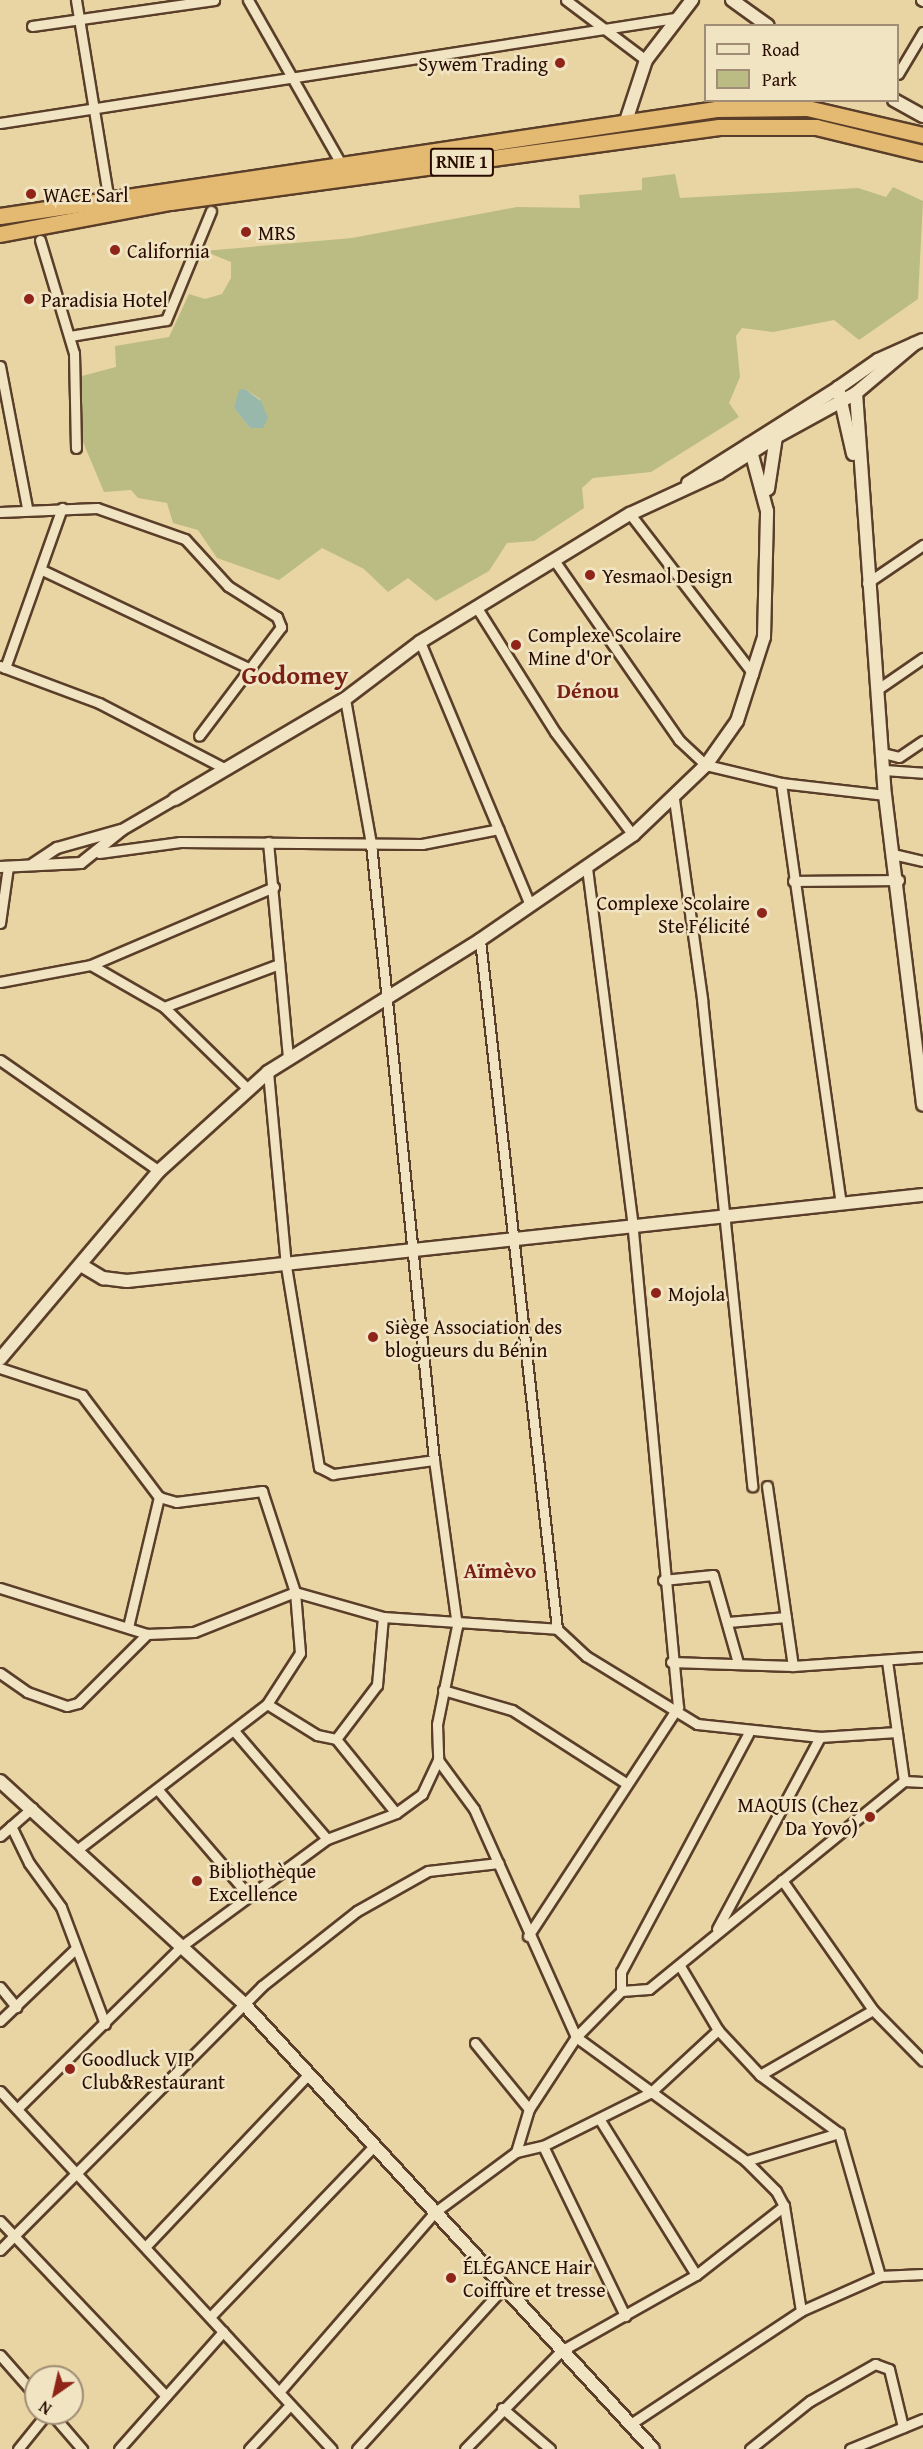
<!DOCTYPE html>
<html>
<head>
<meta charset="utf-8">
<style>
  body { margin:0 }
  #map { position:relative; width:923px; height:2449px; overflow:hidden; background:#e9d5a3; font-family:"Gentium Book Plus",serif }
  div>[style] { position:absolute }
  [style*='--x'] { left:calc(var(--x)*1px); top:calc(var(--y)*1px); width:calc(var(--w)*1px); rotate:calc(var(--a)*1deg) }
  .green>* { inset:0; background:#babc83 }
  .water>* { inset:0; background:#97b8aa }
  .roads { filter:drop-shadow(2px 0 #5a3e29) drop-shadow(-2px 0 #5a3e29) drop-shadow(0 2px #5a3e29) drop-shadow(0 -2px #5a3e29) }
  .minor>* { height:9px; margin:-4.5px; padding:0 4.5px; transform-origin:4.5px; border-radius:4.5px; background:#f1e4c3 }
  .tertiary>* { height:10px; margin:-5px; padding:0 5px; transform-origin:5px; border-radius:5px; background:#f1e4c3 }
  .secondary>* { height:12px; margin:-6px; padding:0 6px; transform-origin:6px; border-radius:6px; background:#f1e4c3 }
  .trunk>* { height:15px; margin:-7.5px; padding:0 7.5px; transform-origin:7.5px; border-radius:7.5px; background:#e4ba72 }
  .dots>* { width:16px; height:16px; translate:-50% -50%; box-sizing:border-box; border:3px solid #f1e4c3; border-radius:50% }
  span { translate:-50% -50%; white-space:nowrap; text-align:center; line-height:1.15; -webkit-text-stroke:5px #f1e4c3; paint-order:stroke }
  .shield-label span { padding:2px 4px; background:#f1e4c3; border:2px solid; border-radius:4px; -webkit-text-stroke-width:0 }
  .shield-label { font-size:18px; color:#2a0b00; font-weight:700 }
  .poi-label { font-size:20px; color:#2a0b00 }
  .right { translate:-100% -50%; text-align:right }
  .left { translate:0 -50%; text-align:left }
  .quarter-label { font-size:22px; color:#7a1f14; font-weight:700 }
  .district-label { font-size:26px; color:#7a1f14; font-weight:700 }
  .legend { position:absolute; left:704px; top:24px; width:195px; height:78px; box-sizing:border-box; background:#f1e4c3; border:2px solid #a18d75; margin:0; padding:8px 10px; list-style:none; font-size:18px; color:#2a0b00 }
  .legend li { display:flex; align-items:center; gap:12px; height:30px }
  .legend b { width:30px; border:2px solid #a18d75 }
  .north { position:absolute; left:24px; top:2365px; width:60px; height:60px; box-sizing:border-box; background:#f1e4c3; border:2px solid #a18d75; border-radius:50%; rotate:214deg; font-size:16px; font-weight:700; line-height:24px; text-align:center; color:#2a0b00 }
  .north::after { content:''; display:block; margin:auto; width:21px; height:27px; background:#8f2418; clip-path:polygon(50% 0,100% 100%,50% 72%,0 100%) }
</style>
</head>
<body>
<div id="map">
  <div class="green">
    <div style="clip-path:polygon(evenodd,675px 174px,680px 198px,858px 188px,886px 197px,893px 187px,923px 201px,918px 299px,859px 340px,834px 320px,773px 332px,742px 328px,736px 336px,740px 377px,729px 403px,739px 417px,651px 472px,593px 478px,582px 488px,584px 508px,534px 541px,507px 543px,489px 571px,436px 601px,408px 578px,388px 592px,364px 569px,322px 548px,279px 580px,217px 558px,198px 530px,173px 523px,167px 503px,138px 498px,131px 490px,104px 492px,83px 442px,78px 405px,82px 376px,116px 367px,115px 346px,169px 337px,189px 294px,205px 299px,222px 294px,231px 278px,231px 262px,204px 251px,352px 238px,517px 207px,580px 208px,579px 195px,642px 190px,642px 178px,675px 174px,245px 389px,260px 399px,263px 428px,250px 428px,234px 408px,245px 389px)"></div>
  </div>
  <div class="water">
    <div style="clip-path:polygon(245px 389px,261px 401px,268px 418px,263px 428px,250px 428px,234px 408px,239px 390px)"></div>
  </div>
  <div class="roads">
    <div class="minor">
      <div style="--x:76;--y:0;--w:199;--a:80.7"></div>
      <div style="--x:248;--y:0;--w:186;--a:60.4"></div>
      <div style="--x:566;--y:0;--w:100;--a:36.9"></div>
      <div style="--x:921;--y:0;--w:2;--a:27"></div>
      <div style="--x:32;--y:26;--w:184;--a:-8.1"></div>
      <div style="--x:898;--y:74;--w:49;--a:-59.2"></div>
      <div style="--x:0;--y:123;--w:683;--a:-8.84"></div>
      <div style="--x:40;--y:240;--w:118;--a:73.3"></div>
      <div style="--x:74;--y:353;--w:95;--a:88.8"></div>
      <div style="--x:70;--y:336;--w:97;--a:-9.5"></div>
      <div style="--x:166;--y:320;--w:118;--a:-67.6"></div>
      <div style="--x:0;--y:366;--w:144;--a:79.2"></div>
      <div style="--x:0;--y:512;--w:97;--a:-2.4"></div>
      <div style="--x:97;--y:508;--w:93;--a:19.4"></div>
      <div style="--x:185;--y:539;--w:64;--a:47.5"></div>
      <div style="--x:228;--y:586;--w:58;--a:32.3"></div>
      <div style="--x:277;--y:617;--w:11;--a:68"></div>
      <div style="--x:281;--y:627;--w:136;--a:127"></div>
      <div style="--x:630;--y:514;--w:202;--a:52.4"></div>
      <div style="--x:554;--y:560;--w:219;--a:55.2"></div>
      <div style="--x:679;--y:740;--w:37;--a:43"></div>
      <div style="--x:706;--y:765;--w:77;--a:13.5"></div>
      <div style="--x:781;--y:783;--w:105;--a:6.6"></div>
      <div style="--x:42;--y:570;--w:228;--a:25.4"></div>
      <div style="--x:867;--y:583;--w:68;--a:-34.2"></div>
      <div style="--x:477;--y:608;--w:146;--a:57.8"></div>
      <div style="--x:555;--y:732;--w:129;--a:52.9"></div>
      <div style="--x:420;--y:642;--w:285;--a:67.3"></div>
      <div style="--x:0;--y:666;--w:106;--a:20.5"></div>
      <div style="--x:99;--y:703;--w:143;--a:27.5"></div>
      <div style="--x:5;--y:668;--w:170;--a:-70.4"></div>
      <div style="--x:878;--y:689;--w:55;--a:-34.6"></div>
      <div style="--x:345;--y:699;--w:147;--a:79.8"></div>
      <div style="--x:371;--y:844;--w:619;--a:84.16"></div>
      <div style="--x:434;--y:1460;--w:168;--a:82.1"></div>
      <div style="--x:457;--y:1626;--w:100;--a:101.5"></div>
      <div style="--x:437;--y:1724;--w:36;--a:88"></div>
      <div style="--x:438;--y:1760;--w:61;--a:53.7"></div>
      <div style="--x:474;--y:1809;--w:250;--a:65.9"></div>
      <div style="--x:576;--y:2037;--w:210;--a:36.1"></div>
      <div style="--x:746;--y:2161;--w:42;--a:45"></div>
      <div style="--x:776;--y:2191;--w:17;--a:62"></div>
      <div style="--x:784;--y:2206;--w:106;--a:80.8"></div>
      <div style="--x:883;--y:753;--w:16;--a:14"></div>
      <div style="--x:899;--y:757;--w:29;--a:-34"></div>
      <div style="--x:884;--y:770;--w:39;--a:4"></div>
      <div style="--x:781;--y:783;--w:424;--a:81.9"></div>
      <div style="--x:674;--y:799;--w:202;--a:82"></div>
      <div style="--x:702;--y:999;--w:490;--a:84.1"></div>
      <div style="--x:268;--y:842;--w:217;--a:84.7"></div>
      <div style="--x:99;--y:853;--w:82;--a:-7.7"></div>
      <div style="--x:180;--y:842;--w:242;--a:0.5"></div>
      <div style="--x:422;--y:844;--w:78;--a:-11"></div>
      <div style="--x:897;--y:855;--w:27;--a:13"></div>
      <div style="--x:793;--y:881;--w:106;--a:-0.5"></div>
      <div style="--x:0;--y:923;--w:57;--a:-81.9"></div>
      <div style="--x:480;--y:940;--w:693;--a:83.62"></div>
      <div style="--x:91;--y:965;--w:84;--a:29.9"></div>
      <div style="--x:164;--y:1007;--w:119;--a:44.3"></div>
      <div style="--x:0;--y:982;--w:93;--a:-10.6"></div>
      <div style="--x:91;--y:965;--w:199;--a:-23.1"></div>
      <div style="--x:164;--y:1007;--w:123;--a:-20.5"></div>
      <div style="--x:0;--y:1060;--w:194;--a:34.9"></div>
      <div style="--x:268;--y:1072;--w:195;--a:84.7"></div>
      <div style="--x:286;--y:1266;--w:204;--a:80.7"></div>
      <div style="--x:319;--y:1467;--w:16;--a:27"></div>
      <div style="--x:333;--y:1474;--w:102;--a:-7.9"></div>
      <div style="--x:0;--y:1368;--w:86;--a:18.2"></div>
      <div style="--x:82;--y:1395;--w:128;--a:53"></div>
      <div style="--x:159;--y:1497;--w:18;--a:16"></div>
      <div style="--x:176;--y:1502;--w:87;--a:-7.3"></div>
      <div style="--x:262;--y:1491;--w:106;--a:71.9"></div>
      <div style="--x:295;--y:1592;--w:61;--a:85.3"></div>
      <div style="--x:300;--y:1653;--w:61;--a:122.9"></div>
      <div style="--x:267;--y:1704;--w:240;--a:142.5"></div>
      <div style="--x:767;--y:1486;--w:182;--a:81.8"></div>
      <div style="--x:663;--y:1580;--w:50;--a:-5.7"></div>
      <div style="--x:713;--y:1575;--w:91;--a:74.1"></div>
      <div style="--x:0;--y:1588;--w:154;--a:17.4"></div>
      <div style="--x:147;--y:1634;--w:47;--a:-2.4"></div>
      <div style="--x:194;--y:1632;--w:109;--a:-21.6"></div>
      <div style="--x:295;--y:1592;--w:91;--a:15.9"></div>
      <div style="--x:383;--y:1617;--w:174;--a:3.9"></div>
      <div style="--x:557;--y:1629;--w:40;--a:43"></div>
      <div style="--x:586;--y:1656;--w:130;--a:31.5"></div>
      <div style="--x:697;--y:1724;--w:124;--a:6"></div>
      <div style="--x:820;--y:1737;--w:77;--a:-3.7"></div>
      <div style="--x:897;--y:1732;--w:49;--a:81.9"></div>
      <div style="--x:728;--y:1622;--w:58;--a:-4.9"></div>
      <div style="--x:128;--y:1627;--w:134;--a:-76.6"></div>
      <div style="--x:887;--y:1661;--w:72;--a:82"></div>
      <div style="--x:671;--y:1662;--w:122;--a:1.9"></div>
      <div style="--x:793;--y:1666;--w:130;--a:-4"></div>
      <div style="--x:0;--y:1673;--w:33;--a:35"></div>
      <div style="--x:27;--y:1692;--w:42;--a:19.3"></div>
      <div style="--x:67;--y:1706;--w:11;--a:-15"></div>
      <div style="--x:78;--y:1703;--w:98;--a:-45"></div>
      <div style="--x:443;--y:1690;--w:72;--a:16.2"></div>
      <div style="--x:512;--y:1710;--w:133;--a:32.7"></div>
      <div style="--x:267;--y:1704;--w:59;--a:31.8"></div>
      <div style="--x:317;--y:1735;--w:19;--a:12"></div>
      <div style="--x:336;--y:1739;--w:95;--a:51"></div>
      <div style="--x:235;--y:1732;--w:141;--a:49.3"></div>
      <div style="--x:336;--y:1739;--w:68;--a:-52.8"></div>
      <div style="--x:377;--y:1685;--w:68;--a:-85"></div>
      <div style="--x:158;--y:1790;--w:141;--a:49.3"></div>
      <div style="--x:11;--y:1826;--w:41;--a:64.1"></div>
      <div style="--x:29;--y:1863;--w:54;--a:54"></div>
      <div style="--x:61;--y:1907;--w:125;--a:69.4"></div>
      <div style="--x:0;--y:1836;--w:43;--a:-41.2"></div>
      <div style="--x:782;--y:1880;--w:159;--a:55"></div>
      <div style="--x:873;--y:2010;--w:71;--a:45.6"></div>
      <div style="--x:717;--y:1929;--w:218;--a:-61.8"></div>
      <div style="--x:528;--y:1936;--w:274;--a:-56.8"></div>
      <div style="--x:678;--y:1707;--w:482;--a:-95.4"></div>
      <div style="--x:633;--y:1227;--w:363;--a:-97.3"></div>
      <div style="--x:680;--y:1966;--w:74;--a:59.3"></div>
      <div style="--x:718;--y:2030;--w:62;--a:47"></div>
      <div style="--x:760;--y:2075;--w:98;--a:36.3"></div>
      <div style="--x:839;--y:2133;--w:149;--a:74"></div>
      <div style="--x:0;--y:1987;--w:26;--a:51"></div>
      <div style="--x:621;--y:1991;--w:28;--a:-4"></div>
      <div style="--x:649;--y:1989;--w:329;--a:-39.2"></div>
      <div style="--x:904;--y:1781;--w:19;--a:3"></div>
      <div style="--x:621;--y:1991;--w:19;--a:-90"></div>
      <div style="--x:621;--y:1972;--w:270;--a:-61.9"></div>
      <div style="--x:0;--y:2021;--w:103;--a:-43.8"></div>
      <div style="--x:475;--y:2043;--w:85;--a:50.7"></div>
      <div style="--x:760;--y:2075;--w:130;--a:-29.9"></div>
      <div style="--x:0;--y:2091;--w:488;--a:47.2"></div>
      <div style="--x:18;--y:2108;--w:232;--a:-44.7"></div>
      <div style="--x:183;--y:1945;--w:179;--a:-36.4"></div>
      <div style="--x:327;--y:1839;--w:74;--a:-20.6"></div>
      <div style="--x:396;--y:1813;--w:32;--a:-36"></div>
      <div style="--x:422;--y:1794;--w:38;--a:-65"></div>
      <div style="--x:600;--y:2120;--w:182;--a:58.2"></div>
      <div style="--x:543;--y:2146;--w:189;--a:64.2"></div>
      <div style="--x:516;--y:2152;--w:28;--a:-13"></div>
      <div style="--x:543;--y:2146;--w:119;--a:-26.4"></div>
      <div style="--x:650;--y:2093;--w:93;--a:-42.8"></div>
      <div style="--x:746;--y:2161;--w:97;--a:-16.8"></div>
      <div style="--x:0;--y:2221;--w:241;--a:46.5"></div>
      <div style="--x:147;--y:2245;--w:234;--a:-46.6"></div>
      <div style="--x:0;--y:2250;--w:372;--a:-45.2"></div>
      <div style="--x:262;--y:1986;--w:121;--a:-38.3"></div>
      <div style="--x:357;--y:1911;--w:81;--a:-29.4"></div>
      <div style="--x:428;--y:1871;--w:71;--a:-6.4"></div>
      <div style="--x:210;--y:2317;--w:234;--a:-46.2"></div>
      <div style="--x:0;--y:2355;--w:55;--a:48.7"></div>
      <div style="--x:279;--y:2392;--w:238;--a:-49.1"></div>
      <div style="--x:435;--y:2212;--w:101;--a:-36.5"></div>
      <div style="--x:516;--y:2152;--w:45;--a:-73.2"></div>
      <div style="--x:529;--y:2109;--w:86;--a:-56.9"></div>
      <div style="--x:576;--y:2037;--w:64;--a:-45.6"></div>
      <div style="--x:502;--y:2408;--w:63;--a:40.5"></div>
      <div style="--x:51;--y:2413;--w:48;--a:49.3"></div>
      <div style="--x:629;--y:2425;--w:206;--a:-33.5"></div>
      <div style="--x:801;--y:2311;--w:86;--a:-23.9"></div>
      <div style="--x:880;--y:2276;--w:43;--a:-2.7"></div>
      <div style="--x:18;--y:2449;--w:46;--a:-51.1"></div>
      <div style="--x:119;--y:2449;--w:157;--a:-48.4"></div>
      <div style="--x:249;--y:2449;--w:60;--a:-47"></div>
      <div style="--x:357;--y:2449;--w:216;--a:-47.8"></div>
      <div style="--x:465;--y:2449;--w:137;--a:-45.6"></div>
      <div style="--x:561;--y:2351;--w:155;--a:-29.4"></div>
      <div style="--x:696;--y:2275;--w:112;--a:-38.1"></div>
      <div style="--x:750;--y:2449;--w:77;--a:-38.7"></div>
      <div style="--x:810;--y:2401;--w:75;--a:-29.6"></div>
      <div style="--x:875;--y:2364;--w:15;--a:20"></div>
      <div style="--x:889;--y:2369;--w:60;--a:76.4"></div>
      <div style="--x:850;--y:2449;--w:79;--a:-22.3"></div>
    </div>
    <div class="tertiary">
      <div style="--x:33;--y:864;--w:29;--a:-34"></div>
      <div style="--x:57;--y:848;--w:66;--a:-15.7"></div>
      <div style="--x:0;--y:867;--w:81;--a:-2.8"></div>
      <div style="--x:81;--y:863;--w:53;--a:-38.8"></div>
      <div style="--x:122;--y:830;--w:61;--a:-30.3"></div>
    </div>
    <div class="secondary">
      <div style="--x:732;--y:0;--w:44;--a:35.8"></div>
      <div style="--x:894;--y:100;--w:33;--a:29"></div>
      <div style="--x:625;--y:124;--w:67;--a:-71.8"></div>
      <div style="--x:646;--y:60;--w:76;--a:-52.5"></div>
      <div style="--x:856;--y:393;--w:403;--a:85.9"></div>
      <div style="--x:885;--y:795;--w:312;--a:83"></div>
      <div style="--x:853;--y:454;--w:68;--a:-102.8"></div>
      <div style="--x:838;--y:388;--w:49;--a:-35"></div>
      <div style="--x:878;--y:360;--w:49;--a:-24"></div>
      <div style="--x:688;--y:483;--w:178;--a:-32.3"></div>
      <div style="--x:768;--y:489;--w:53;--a:-81.3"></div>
      <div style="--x:776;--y:437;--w:91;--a:-28.8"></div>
      <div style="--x:856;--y:393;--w:76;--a:-40.2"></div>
      <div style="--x:175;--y:799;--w:197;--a:-30.5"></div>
      <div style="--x:345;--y:699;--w:94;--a:-37.2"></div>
      <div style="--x:420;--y:642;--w:246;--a:-31.4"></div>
      <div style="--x:630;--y:514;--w:98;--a:-24.7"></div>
      <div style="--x:719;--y:473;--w:67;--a:-32.3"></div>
      <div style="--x:81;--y:1265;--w:26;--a:31"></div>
      <div style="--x:103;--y:1278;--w:24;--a:7"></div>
      <div style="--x:127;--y:1281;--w:801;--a:-6.17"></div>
      <div style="--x:0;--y:1359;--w:246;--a:-49.8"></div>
      <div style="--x:159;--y:1171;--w:147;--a:-42.2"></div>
      <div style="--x:268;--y:1072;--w:250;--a:-31.9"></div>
      <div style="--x:480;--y:940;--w:186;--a:-34.5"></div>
      <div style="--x:633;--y:835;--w:101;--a:-43.8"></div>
      <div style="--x:706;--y:765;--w:54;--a:-54.8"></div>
      <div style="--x:737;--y:721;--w:88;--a:-72.2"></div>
      <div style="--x:764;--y:637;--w:126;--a:-88.6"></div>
      <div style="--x:767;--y:511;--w:69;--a:-105"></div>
      <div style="--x:0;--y:1781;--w:331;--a:42.4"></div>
      <div style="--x:244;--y:2004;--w:604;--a:47.41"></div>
    </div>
    <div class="trunk">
      <div style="--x:0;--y:216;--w:724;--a:-8.5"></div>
      <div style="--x:716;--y:109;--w:91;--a:-0.6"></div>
      <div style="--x:807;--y:108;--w:119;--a:13.1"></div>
      <div style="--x:0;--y:234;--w:173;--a:-10.7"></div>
      <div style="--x:170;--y:202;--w:554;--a:-7.78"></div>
      <div style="--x:719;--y:127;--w:97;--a:0"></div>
      <div style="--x:816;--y:127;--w:110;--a:13.7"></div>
    </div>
  </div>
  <div class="dots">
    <div style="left:560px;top:63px;background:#8f2418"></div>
    <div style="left:31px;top:194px;background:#8f2418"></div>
    <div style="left:246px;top:232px;background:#8f2418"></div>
    <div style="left:115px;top:250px;background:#8f2418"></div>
    <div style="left:29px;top:299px;background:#8f2418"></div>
    <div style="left:590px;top:575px;background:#8f2418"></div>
    <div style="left:516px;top:645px;background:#8f2418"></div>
    <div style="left:762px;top:913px;background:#8f2418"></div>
    <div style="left:656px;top:1293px;background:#8f2418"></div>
    <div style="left:373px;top:1337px;background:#8f2418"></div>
    <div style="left:870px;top:1817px;background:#8f2418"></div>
    <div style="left:197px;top:1881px;background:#8f2418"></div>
    <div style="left:70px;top:2069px;background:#8f2418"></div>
    <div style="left:451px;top:2278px;background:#8f2418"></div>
  </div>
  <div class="shield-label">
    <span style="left:462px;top:162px">RNIE 1</span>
  </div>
  <div class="poi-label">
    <span class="right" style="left:548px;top:63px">Sywem Trading</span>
    <span class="left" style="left:43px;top:194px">WACE Sarl</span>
    <span class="left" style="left:258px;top:232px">MRS</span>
    <span class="left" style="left:127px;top:250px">California</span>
    <span class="left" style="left:41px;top:299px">Paradisia Hotel</span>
    <span class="left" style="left:602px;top:575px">Yesmaol Design</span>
    <span class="left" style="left:528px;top:646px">Complexe Scolaire<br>Mine d'Or</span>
    <span class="right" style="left:750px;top:914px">Complexe Scolaire<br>Ste Félicité</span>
    <span class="left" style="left:668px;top:1293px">Mojola</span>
    <span class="left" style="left:385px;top:1338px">Siège Association des<br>blogueurs du Bénin</span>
    <span class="right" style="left:858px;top:1816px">MAQUIS (Chez<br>Da Yovo)</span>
    <span class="left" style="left:209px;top:1882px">Bibliothèque<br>Excellence</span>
    <span class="left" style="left:82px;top:2070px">Goodluck VIP<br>Club&amp;Restaurant</span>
    <span class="left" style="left:463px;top:2278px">ÉLÉGANCE Hair<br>Coiffure et tresse</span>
  </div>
  <div class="quarter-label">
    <span style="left:588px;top:691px">Dénou</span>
    <span style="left:500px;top:1571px">Aïmèvo</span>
  </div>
  <div class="district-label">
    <span style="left:295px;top:675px">Godomey</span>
  </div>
  <ul class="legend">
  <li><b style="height:8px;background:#f1e4c3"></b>Road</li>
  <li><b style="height:16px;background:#babc83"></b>Park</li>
  </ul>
  <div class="north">N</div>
</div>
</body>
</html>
